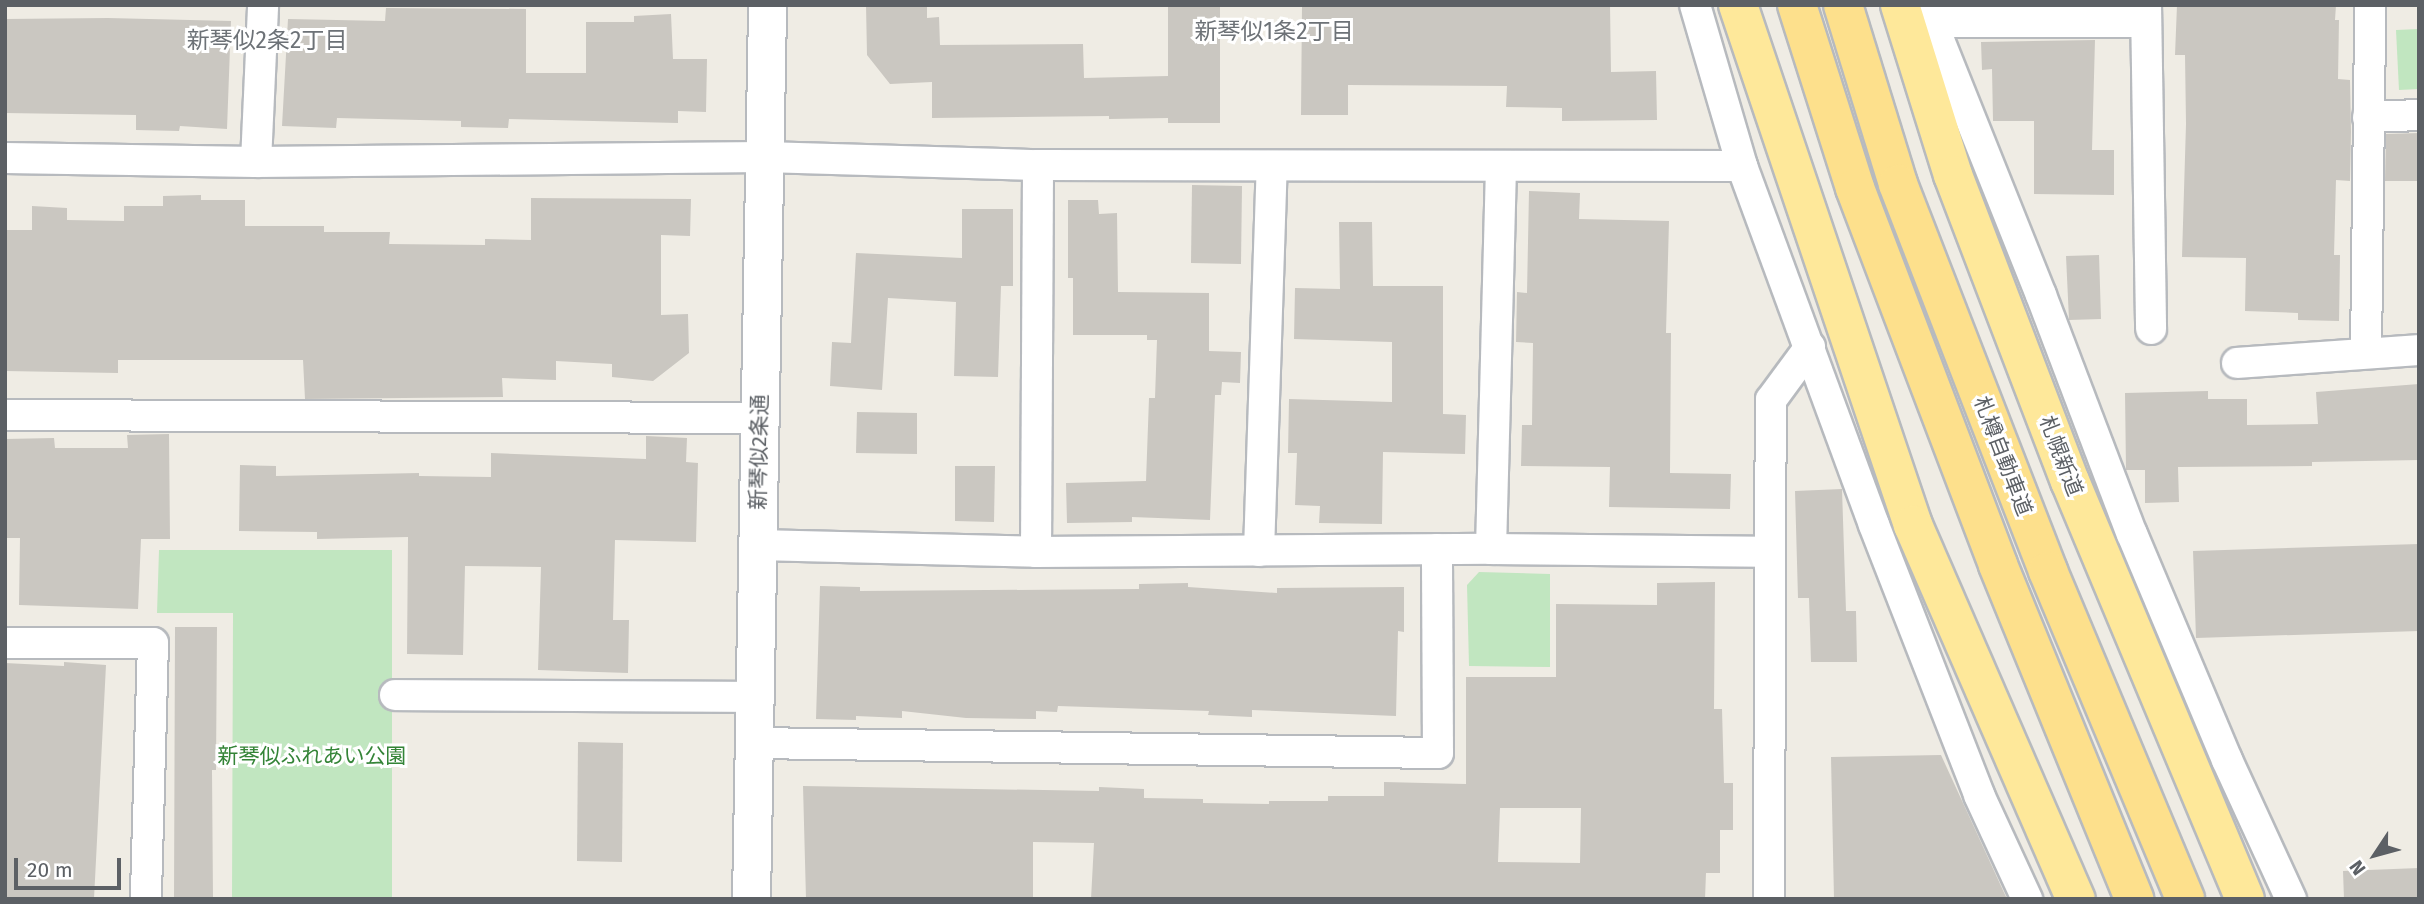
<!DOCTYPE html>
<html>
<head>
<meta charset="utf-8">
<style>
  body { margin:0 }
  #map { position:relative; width:2424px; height:904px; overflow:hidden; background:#efece4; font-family:"Fira Sans","Noto Sans JP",sans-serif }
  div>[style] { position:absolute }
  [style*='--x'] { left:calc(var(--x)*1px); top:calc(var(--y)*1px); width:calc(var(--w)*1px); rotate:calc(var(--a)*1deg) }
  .green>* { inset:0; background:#c1e6c0 }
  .building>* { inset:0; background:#cac7c1 }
  .roads { filter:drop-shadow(2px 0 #b7babe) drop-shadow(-2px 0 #b7babe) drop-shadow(0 2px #b7babe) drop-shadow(0 -2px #b7babe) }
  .minor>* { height:30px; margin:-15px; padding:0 15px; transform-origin:15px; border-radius:15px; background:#fff }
  .tertiary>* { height:37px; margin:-18.5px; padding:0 18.5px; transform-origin:18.5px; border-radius:18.5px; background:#fff }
  .trunk>* { height:38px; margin:-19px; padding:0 19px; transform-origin:19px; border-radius:19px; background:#fee89a }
  .motorway>* { height:38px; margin:-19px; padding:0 19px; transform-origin:19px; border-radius:19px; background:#fde08c }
  span { translate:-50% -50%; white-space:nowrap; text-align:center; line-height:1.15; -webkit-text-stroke:6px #fff; paint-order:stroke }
  .street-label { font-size:21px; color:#5c6065 }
  .park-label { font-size:21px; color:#348437 }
  .neighbourhood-label { font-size:23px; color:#6d7277 }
  .frame { position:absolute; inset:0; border:7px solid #5c6065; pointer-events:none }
  .north { position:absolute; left:2340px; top:820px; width:70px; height:70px; -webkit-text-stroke:5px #fff; paint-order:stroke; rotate:234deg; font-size:19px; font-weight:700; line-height:28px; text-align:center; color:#5c6065 }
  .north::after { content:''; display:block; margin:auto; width:24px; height:32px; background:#5c6065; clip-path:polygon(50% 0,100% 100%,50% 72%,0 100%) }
  .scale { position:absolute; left:14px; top:858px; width:107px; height:32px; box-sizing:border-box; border:4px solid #5c6065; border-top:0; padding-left:9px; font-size:21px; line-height:24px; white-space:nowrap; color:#5c6065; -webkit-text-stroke:5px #fff; paint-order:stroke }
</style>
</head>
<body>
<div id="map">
  <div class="green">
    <div style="clip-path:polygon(2419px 29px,2419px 89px,2399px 90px,2396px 30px)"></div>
    <div style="clip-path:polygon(159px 550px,392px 550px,392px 899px,232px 899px,233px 613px,157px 613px)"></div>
    <div style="clip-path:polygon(1479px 572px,1550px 574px,1550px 667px,1469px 666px,1467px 585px)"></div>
  </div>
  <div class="building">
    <div style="clip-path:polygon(866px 5px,927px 5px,927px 18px,939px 17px,940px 45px,1083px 44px,1084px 78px,1168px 76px,1168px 5px,1220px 5px,1220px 123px,1168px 123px,1168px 118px,1109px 119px,1109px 116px,932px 118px,932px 82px,890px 84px,867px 55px)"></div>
    <div style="clip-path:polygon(1302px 5px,1610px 5px,1611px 72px,1656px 71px,1657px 120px,1562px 121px,1562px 108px,1506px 107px,1507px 86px,1348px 85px,1348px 115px,1301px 115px)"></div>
    <div style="clip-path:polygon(2177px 5px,2336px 5px,2335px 20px,2339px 20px,2338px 79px,2350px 80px,2351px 132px,2350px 181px,2336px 180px,2334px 255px,2340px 255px,2339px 321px,2298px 320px,2298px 313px,2245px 311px,2246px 258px,2182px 257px,2186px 124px,2185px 55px,2175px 55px)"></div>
    <div style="clip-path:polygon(386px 8px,526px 9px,526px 73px,586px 73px,586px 22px,634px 22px,634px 16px,671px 14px,673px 59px,707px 59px,706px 112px,678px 111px,678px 123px,509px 119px,508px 128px,461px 127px,461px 121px,337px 118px,336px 128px,282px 126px,288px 19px,385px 21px)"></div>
    <div style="clip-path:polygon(108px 18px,231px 21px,227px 129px,180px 126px,179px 131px,136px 130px,136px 115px,5px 113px,5px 19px)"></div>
    <div style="clip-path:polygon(2095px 40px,2092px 150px,2114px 150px,2114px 195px,2034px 194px,2034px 121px,1993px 121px,1992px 69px,1982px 70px,1981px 42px)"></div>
    <div style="clip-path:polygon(2419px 133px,2419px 181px,2385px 181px,2386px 134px)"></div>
    <div style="clip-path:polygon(1192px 185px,1242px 186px,1241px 264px,1191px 263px)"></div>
    <div style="clip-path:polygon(1529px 191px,1580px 193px,1579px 219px,1669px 221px,1666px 333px,1671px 333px,1670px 473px,1731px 474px,1730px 509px,1609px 507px,1610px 467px,1521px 466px,1522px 425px,1532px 425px,1533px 343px,1516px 342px,1517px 292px,1527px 293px)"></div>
    <div style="clip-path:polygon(201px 195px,201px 200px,245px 200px,245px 226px,324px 226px,324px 232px,390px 232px,389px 244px,485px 245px,485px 239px,531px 240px,531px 198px,691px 199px,690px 236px,661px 235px,661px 315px,688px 314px,689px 353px,653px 381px,612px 377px,612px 364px,556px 361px,556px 380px,502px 378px,503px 397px,305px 399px,303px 360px,118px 360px,118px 373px,5px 371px,5px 230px,32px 230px,32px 206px,67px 208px,67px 220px,124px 221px,124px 206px,163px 206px,163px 196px)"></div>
    <div style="clip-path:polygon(1068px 200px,1098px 200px,1099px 214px,1117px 213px,1118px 292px,1209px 293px,1209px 351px,1241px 352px,1240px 383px,1222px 382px,1221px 395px,1215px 395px,1210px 520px,1132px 517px,1132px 522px,1067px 523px,1066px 483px,1146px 481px,1149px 398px,1155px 398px,1157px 340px,1147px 340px,1147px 335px,1073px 335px,1073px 278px,1068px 278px)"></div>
    <div style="clip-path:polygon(962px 209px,1013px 209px,1013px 286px,1001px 286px,998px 377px,954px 376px,956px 302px,888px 298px,882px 390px,830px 386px,832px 342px,851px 343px,856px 253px,962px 258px)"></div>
    <div style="clip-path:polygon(1339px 222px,1372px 222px,1373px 286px,1443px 286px,1443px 414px,1466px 415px,1465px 454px,1383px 452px,1382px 524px,1319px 523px,1320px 506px,1295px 505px,1297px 453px,1288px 453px,1289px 399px,1392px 402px,1392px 342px,1294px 339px,1295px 288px,1340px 289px)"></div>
    <div style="clip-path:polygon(2099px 255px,2101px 319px,2069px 320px,2066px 256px)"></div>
    <div style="clip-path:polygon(2419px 384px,2419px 460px,2312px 462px,2312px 466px,2178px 467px,2179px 502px,2145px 503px,2145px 470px,2126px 470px,2125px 393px,2208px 391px,2208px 399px,2247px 399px,2247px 425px,2318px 424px,2316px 392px)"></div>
    <div style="clip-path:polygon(857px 412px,917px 413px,917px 454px,856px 453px)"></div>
    <div style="clip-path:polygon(169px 434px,170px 539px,141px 539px,138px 609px,19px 605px,20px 538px,5px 538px,5px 439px,54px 438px,55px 448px,128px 448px,127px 435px)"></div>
    <div style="clip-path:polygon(646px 436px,687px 438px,686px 462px,698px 463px,696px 542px,615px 540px,613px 620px,629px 620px,628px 673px,538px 670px,541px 567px,465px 566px,463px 655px,407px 654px,408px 537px,317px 539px,317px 532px,239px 531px,240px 465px,276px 466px,276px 476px,419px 473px,419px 476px,491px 477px,491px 453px,646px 459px)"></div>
    <div style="clip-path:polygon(955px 466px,995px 466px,994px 522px,955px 521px)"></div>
    <div style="clip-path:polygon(1842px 489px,1846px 611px,1856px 611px,1857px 662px,1811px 662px,1809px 598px,1798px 598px,1795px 491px)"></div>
    <div style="clip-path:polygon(2419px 544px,2419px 631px,2196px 638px,2193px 551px)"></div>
    <div style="clip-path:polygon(evenodd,1715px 582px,1714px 709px,1722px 709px,1724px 783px,1733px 783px,1733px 830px,1720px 830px,1720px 873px,1706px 873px,1705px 899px,1091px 899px,1094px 843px,1033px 842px,1033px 899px,806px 899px,803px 786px,1099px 791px,1099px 787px,1144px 789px,1144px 798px,1203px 799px,1203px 803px,1269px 804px,1269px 801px,1328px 801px,1328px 796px,1384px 796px,1384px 782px,1466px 784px,1466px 677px,1556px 677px,1556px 604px,1657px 605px,1657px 583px,1715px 582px,1500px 808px,1581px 808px,1580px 863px,1498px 862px,1500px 808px)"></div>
    <div style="clip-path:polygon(1188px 583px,1188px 587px,1277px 593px,1277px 588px,1404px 587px,1404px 632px,1398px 631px,1396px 716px,1252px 710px,1252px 717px,1208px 715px,1209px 711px,1058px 706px,1057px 712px,1036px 711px,1036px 719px,966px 718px,902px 711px,902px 718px,856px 716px,856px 720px,816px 719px,820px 586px,860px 587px,860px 591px,1139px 589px,1139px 584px)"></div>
    <div style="clip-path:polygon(175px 627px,217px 627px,216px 770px,212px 770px,213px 899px,174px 899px)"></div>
    <div style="clip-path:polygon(64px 662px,106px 665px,94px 899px,5px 899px,5px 663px,64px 666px)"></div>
    <div style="clip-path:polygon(578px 742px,623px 743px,622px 862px,577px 861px)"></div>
    <div style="clip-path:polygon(1941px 755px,2007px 899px,1834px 899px,1831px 757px)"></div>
    <div style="clip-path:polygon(2419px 868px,2419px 899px,2344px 899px,2343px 871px)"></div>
  </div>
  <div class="roads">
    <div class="minor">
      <div style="--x:1695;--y:5;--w:168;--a:73.7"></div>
      <div style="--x:1742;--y:166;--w:382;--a:69.8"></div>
      <div style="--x:1874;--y:525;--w:290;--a:68.7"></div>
      <div style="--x:1979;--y:795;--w:115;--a:65.2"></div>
      <div style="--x:1925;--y:5;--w:312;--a:68.2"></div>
      <div style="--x:2041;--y:295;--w:256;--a:69.2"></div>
      <div style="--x:2132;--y:534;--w:245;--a:67.2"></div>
      <div style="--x:2227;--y:760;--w:153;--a:65.3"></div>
      <div style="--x:2146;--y:5;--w:324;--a:89.1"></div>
      <div style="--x:1930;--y:22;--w:216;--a:0"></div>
      <div style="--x:2368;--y:117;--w:51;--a:-2.2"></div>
      <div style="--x:5;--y:158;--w:251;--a:0.9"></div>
      <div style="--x:256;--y:162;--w:508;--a:-0.56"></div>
      <div style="--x:764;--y:157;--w:274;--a:1.7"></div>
      <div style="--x:1038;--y:165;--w:704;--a:0.08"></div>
      <div style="--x:256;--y:162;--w:157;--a:-87.4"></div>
      <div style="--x:2366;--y:353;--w:348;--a:-89.3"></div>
      <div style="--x:2237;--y:363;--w:182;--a:-4.1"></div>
      <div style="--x:5;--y:415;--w:754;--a:0.23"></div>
      <div style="--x:757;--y:545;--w:279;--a:1.4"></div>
      <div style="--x:1036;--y:552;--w:455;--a:-0.4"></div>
      <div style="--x:1491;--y:549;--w:279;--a:0.6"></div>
      <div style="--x:1491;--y:549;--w:383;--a:-88.5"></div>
      <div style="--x:1259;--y:551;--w:385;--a:-88.1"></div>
      <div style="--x:1036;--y:552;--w:387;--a:-89.7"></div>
      <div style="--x:5;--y:643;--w:148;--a:0"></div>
      <div style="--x:153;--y:643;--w:256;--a:91.6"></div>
      <div style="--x:395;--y:695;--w:359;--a:0.3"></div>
      <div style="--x:754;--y:743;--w:684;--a:0.84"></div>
      <div style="--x:1438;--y:753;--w:204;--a:-90.3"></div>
      <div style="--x:1769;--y:899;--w:499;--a:-89.8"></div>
      <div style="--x:1771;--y:400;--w:66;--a:-53.7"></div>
    </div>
    <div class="tertiary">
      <div style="--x:751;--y:899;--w:894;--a:-88.97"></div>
    </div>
    <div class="trunk">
      <div style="--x:1738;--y:5;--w:549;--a:71.4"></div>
      <div style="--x:1913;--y:525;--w:408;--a:66.5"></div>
      <div style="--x:1900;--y:5;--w:178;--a:72.7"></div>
      <div style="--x:1953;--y:175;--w:328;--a:69.1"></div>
      <div style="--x:2070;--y:481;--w:453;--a:67.3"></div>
    </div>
    <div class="motorway">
      <div style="--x:1797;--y:5;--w:192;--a:72.4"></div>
      <div style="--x:1855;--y:188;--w:403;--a:69.2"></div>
      <div style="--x:1998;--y:565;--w:361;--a:67.8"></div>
      <div style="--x:1843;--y:5;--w:187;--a:72.9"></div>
      <div style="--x:1898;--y:184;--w:415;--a:68.8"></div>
      <div style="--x:2048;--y:571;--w:355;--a:67.3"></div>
    </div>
  </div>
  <div class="street-label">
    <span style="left:759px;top:452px;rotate:-89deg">新琴似2条通</span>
    <span style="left:2003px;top:456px;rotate:69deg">札樽自動車道</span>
    <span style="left:2061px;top:456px;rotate:69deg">札幌新道</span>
  </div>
  <div class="park-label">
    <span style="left:312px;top:756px">新琴似ふれあい公園</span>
  </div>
  <div class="neighbourhood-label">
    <span style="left:1274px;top:31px">新琴似1条2丁目</span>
    <span style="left:267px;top:40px">新琴似2条2丁目</span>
  </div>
  <div class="frame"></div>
  <div class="north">N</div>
  <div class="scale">20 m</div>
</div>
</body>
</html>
